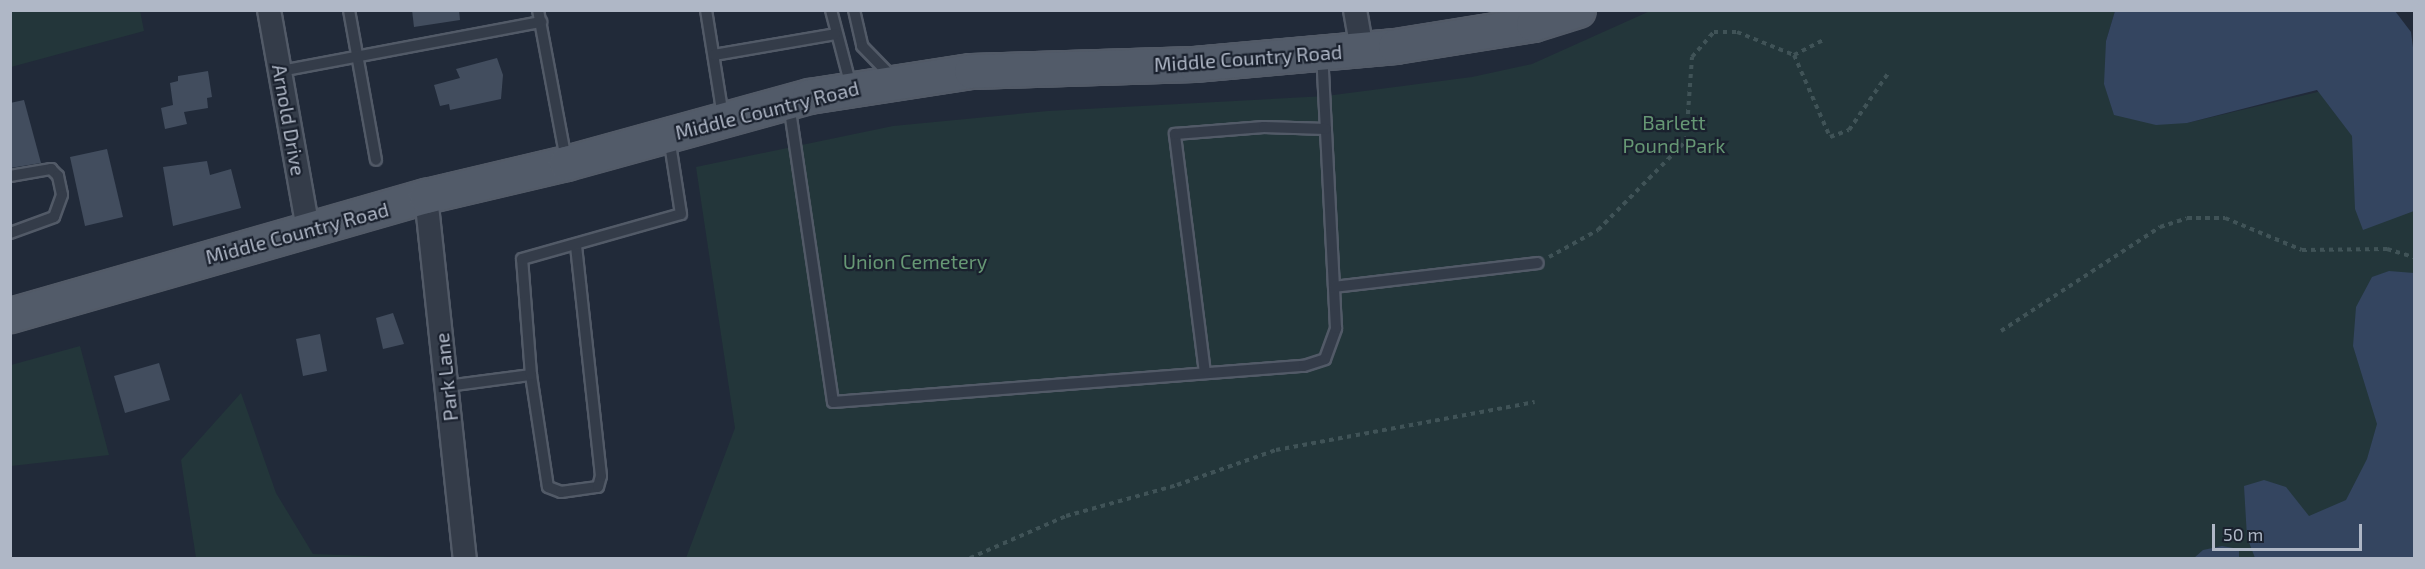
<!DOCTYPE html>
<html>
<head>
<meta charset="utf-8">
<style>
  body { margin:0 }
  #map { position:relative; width:2425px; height:569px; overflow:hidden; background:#212a39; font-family:"Exo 2",sans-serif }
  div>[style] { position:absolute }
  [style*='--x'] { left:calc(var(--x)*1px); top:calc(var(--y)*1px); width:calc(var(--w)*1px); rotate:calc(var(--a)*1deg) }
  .green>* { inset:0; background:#23363a }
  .water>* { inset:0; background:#344560 }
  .building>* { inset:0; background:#424d5e }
  .path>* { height:4px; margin-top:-2px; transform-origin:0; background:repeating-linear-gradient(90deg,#405357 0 4.5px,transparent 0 9px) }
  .roads { filter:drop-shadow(2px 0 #525a67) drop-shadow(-2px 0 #525a67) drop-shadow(0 2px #525a67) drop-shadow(0 -2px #525a67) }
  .lane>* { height:10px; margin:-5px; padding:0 5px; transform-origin:5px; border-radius:5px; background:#343c49 }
  .street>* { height:22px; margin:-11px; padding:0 11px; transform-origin:11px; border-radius:11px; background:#343c49 }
  .primary>* { height:33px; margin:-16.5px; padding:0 16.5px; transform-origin:16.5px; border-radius:16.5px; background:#525b69 }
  span { translate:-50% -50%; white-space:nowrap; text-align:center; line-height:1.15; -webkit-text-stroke:4.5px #1a212e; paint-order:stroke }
  .street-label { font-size:20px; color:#afb7c6 }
  .park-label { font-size:20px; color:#669774 }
  .frame { position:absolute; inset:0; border:12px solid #afb7c6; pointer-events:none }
  .scale { position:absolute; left:2212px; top:524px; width:150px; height:27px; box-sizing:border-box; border:3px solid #afb7c6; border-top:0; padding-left:8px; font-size:18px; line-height:21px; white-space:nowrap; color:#afb7c6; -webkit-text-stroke:4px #1a212e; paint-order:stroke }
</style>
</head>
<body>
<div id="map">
  <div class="green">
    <div style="clip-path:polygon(11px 10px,140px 11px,144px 31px,11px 67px)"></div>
    <div style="clip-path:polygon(1650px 11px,2115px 11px,2106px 41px,2187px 123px,2414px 69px,2414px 558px,686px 558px,735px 428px,696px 167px,893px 126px,1048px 111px,1326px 96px,1472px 77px,1532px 64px)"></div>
    <div style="clip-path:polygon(80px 346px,109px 455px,11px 466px,11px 365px)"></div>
    <div style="clip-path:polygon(241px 393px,276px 493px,313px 554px,418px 558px,196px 558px,181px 460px)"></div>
  </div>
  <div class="water">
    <div style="clip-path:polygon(2115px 11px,2395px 11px,2411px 32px,2414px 55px,2414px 211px,2363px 230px,2355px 209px,2352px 136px,2317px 90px,2187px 123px,2156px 125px,2114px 115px,2104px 84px,2106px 41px)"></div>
    <div style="clip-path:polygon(2389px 271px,2414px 273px,2414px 558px,2255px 558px,2247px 537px,2244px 486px,2264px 480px,2286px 487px,2309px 516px,2346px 500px,2367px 459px,2377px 424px,2353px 346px,2356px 307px,2372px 277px)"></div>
    <div style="clip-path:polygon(2222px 546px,2239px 549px,2239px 558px,2194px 558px,2203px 550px)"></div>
  </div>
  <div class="building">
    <div style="clip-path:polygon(412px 10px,459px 10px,460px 20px,414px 27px)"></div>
    <div style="clip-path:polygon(497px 58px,503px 75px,501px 99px,450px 110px,449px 104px,440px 106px,434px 85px,460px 78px,456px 69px)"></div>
    <div style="clip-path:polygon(208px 71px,212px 97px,207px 98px,208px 108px,184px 112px,187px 124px,165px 129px,161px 108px,173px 105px,170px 83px,178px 81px,178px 76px)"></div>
    <div style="clip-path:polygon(24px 100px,41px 163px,10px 168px,10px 103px)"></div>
    <div style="clip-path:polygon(107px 149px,123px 217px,85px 226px,70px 157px)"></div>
    <div style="clip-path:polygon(207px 161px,210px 175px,231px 169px,241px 208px,173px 226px,163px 167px)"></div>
    <div style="clip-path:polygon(393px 313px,404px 344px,383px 349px,376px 318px)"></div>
    <div style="clip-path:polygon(320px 334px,327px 371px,303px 376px,296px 339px)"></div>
    <div style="clip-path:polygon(159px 363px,170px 400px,125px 413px,114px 376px)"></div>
  </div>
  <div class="path">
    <div style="--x:1794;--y:55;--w:90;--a:66.3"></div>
    <div style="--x:1830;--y:137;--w:20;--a:-20"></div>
    <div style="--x:1849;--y:130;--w:70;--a:-55.4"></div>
    <div style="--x:1549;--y:257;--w:56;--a:-28.9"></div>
    <div style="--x:1598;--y:230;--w:125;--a:-45.3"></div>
    <div style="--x:1686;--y:141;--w:84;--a:-85.9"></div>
    <div style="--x:1692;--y:57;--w:33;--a:-49"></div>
    <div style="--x:1714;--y:32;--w:23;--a:0"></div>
    <div style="--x:1737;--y:32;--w:61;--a:22"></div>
    <div style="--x:1794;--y:55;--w:34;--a:-27"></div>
    <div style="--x:2001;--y:331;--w:190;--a:-33.2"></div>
    <div style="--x:2160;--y:227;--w:28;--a:-18"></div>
    <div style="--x:2187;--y:218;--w:38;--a:0"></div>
    <div style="--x:2225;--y:218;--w:83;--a:22.6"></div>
    <div style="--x:2302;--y:250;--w:85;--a:-0.7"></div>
    <div style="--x:2387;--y:249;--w:28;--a:17"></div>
    <div style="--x:970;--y:558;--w:105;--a:-23.6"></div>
    <div style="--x:1066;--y:516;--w:115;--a:-15.6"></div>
    <div style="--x:1177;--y:485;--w:105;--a:-19.5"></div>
    <div style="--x:1276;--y:450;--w:263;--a:-10.5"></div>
  </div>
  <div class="roads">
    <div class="lane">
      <div style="--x:349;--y:10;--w:152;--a:79.8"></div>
      <div style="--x:538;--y:10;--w:152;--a:79.4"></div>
      <div style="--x:706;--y:10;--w:107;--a:80.9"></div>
      <div style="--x:831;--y:10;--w:79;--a:75.3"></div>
      <div style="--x:854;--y:10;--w:37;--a:77"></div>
      <div style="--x:862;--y:46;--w:45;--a:45.9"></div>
      <div style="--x:714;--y:55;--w:123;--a:-9.8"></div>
      <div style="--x:281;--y:71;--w:265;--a:-10.7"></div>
      <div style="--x:789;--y:104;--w:301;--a:81.6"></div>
      <div style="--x:833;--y:402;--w:472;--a:-4.4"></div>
      <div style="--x:1304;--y:366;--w:22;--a:-18"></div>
      <div style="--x:1325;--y:359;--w:33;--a:-70"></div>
      <div style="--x:1336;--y:328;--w:272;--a:-92.9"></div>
      <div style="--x:10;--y:176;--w:42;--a:-9.7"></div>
      <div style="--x:51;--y:169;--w:10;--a:45"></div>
      <div style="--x:58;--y:176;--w:19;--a:78"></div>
      <div style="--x:62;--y:195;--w:23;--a:110"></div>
      <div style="--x:54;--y:217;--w:47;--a:160"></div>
      <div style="--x:1334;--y:287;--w:205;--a:-6.7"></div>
      <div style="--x:1205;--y:373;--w:241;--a:-97.2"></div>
      <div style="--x:1175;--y:134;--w:89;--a:-4.5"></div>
      <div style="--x:1264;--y:127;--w:62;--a:1.8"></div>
      <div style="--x:531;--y:375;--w:113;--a:81.4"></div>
      <div style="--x:548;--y:487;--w:14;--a:21"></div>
      <div style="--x:561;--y:492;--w:37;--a:-8"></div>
      <div style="--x:598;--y:487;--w:11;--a:-75"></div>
      <div style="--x:601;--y:476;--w:233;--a:-96.2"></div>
      <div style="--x:447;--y:386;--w:85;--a:-7.5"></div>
      <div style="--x:531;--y:375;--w:116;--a:-94.4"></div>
      <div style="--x:522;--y:259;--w:165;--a:-15.8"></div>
      <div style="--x:681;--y:214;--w:78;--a:-98.9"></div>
    </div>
    <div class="street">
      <div style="--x:269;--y:10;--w:223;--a:79.9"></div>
      <div style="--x:1355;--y:10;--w:40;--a:80"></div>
      <div style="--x:426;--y:196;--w:364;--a:83.9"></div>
    </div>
    <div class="primary">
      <div style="--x:10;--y:315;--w:433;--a:-16"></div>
      <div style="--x:426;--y:196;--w:144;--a:-13.3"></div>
      <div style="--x:566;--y:163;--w:252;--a:-15.4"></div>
      <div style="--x:809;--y:96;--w:164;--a:-8.8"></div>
      <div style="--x:971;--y:71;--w:223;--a:-1.8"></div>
      <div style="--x:1194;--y:64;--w:202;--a:-5.1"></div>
      <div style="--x:1395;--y:46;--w:140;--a:-9.1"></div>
      <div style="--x:1533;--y:24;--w:47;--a:-17.3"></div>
    </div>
  </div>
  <div class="street-label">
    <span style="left:1248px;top:58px;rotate:-4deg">Middle Country Road</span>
    <span style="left:767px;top:110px;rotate:-14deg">Middle Country Road</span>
    <span style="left:289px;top:120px;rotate:80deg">Arnold Drive</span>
    <span style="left:297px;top:233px;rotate:-15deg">Middle Country Road</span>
    <span style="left:446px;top:377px;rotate:-96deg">Park Lane</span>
  </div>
  <div class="park-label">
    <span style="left:1674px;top:134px">Barlett<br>Pound Park</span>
    <span style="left:915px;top:261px">Union Cemetery</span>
  </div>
  <div class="frame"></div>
  <div class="scale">50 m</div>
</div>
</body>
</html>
